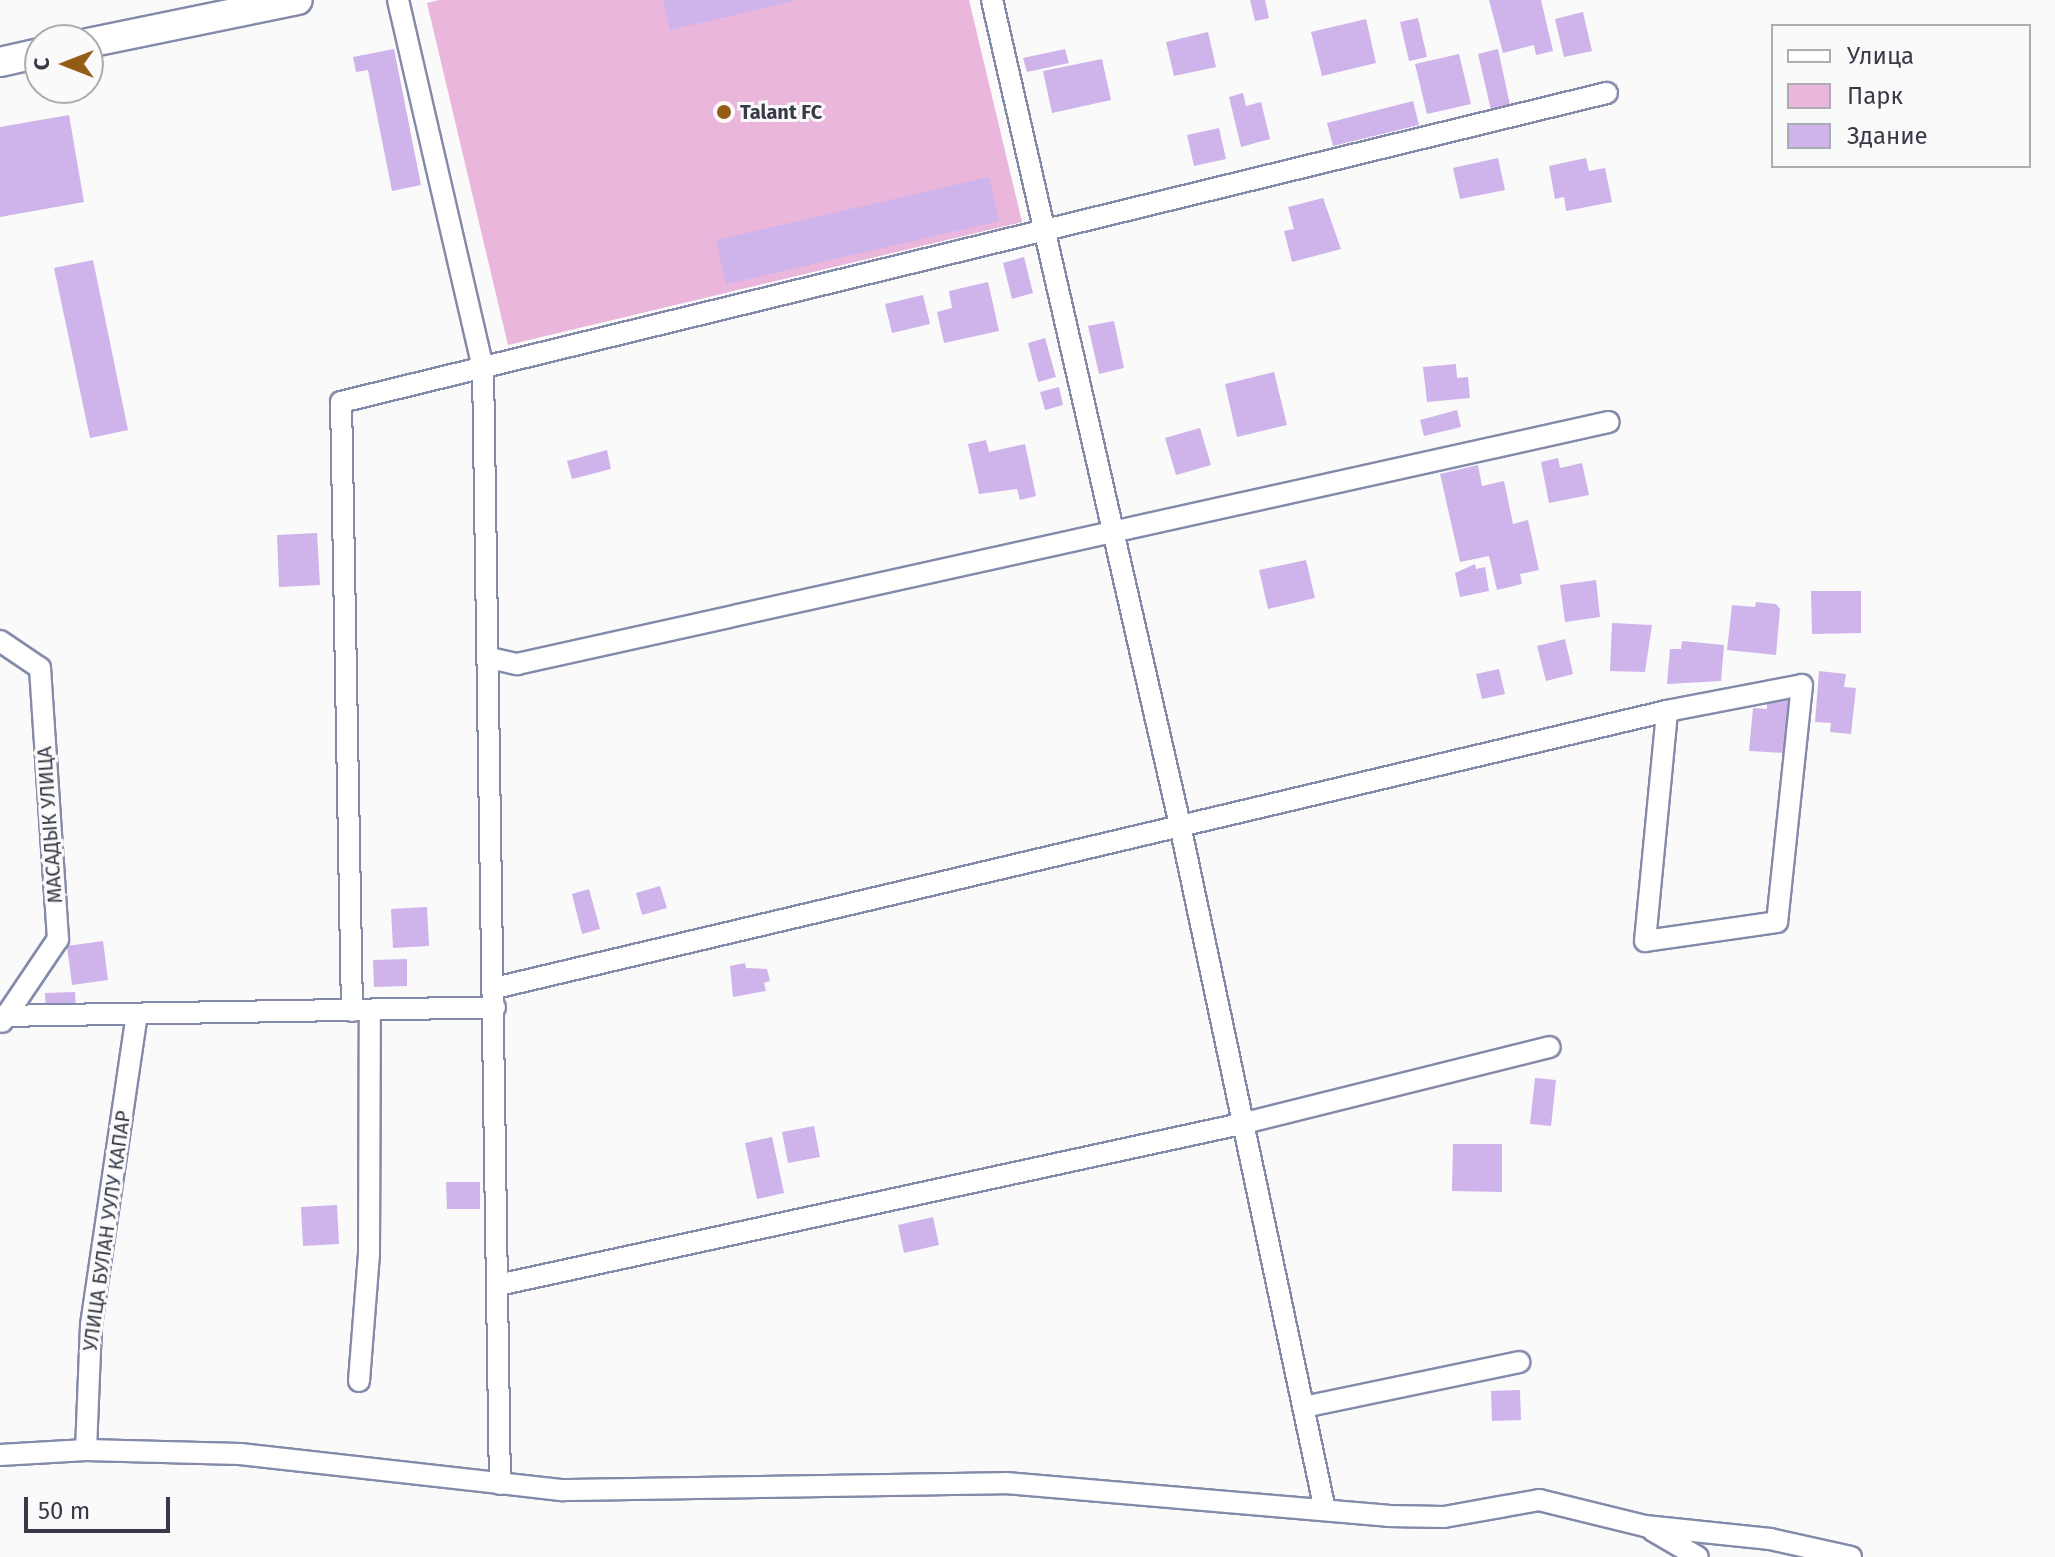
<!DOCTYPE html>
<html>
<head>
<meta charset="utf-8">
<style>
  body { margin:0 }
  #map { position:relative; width:2055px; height:1557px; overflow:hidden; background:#fafafa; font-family:"Fira Sans",sans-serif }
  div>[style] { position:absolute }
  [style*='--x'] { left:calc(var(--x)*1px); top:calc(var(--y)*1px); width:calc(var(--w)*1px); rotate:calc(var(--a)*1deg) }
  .green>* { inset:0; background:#eab6db }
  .building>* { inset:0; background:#cfb3eb }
  .roads { filter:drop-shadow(2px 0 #848aaa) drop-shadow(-2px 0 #848aaa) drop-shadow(0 2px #848aaa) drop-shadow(0 -2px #848aaa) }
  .street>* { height:20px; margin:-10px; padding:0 10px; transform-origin:10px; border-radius:10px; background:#fff }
  .secondary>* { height:28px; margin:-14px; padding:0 14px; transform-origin:14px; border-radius:14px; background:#fff }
  .dots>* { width:22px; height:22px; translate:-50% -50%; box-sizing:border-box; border:4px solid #fafafa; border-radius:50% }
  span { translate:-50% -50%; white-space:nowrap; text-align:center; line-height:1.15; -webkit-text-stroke:6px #fafafa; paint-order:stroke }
  .poi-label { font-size:20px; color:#383a48; font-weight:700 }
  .left { translate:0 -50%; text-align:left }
  .street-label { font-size:20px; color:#383a48 }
  .legend { position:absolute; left:1771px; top:24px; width:260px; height:144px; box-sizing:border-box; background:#fafafa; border:2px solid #acadb3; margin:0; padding:10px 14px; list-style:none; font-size:24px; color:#383a48 }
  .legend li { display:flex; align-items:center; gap:16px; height:40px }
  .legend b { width:40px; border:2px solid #acadb3 }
  .north { position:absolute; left:24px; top:24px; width:80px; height:80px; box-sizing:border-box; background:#fafafa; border:2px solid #acadb3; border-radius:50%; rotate:270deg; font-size:22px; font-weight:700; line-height:32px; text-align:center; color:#383a48 }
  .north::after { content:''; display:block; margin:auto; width:28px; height:36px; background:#945c15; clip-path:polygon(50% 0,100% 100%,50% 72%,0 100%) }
  .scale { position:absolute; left:24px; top:1497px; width:146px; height:36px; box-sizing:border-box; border:4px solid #383a48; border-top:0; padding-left:10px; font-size:24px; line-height:28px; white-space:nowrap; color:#383a48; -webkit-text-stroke:6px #fafafa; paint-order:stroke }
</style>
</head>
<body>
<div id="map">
  <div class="green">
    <div style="clip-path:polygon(439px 0,969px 0,1022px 222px,508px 345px,427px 3px)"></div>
  </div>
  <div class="building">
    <div style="clip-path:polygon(663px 0,794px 0,794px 1px,670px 30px)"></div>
    <div style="clip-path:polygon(1250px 0,1265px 0,1269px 18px,1255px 21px)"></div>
    <div style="clip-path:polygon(1489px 0,1541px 0,1553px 51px,1536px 55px,1534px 45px,1503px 53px)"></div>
    <div style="clip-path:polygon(1583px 12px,1592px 51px,1564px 57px,1555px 19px)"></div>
    <div style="clip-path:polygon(1418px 18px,1427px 57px,1409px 61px,1400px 22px)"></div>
    <div style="clip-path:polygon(1366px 19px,1376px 63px,1322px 76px,1311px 32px)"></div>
    <div style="clip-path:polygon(1208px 32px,1216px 67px,1174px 76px,1166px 42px)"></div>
    <div style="clip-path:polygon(394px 49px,421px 185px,392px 191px,368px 70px,356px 72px,353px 57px)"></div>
    <div style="clip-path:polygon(1065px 49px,1069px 63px,1027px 72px,1023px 58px)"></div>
    <div style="clip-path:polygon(1498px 49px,1510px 105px,1491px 110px,1478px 54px)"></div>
    <div style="clip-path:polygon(1459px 54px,1471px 104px,1427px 114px,1415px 64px)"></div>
    <div style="clip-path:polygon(1102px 59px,1111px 100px,1052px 113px,1043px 71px)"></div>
    <div style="clip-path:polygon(1243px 93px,1246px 106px,1261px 102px,1270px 139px,1241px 147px,1229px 97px)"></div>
    <div style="clip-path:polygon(1413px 101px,1419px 125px,1333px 146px,1327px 123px)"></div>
    <div style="clip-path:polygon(69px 115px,84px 202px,0 217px,0 127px)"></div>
    <div style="clip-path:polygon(1219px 128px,1226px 159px,1194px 166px,1187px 135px)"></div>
    <div style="clip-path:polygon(1498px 158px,1505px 190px,1460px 199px,1453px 168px)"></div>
    <div style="clip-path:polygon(1586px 158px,1589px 171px,1605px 168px,1612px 202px,1566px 211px,1564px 197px,1555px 199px,1549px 166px)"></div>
    <div style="clip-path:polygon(989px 177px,999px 221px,726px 284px,716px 240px)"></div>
    <div style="clip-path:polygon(1323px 198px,1341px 249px,1292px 262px,1284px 231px,1294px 229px,1288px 207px)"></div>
    <div style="clip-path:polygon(1024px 257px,1033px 293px,1012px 299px,1003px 263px)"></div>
    <div style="clip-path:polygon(93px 260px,128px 430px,90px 438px,54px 268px)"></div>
    <div style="clip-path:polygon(988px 282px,999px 331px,944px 343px,937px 312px,952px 308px,949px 291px)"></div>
    <div style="clip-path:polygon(923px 295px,930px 324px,892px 333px,885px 304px)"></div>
    <div style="clip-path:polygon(1114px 321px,1124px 368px,1099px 374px,1088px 326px)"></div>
    <div style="clip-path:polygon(1045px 338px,1056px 377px,1038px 382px,1028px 343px)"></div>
    <div style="clip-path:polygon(1456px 364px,1457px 378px,1468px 377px,1470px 398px,1427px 402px,1423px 367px)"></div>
    <div style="clip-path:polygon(1274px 372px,1287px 425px,1237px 437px,1225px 384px)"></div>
    <div style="clip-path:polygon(1059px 387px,1063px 405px,1045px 410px,1040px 392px)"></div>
    <div style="clip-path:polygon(1457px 410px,1461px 427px,1424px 436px,1420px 420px)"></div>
    <div style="clip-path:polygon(1200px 428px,1211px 465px,1176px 475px,1165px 438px)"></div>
    <div style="clip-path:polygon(986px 440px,989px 452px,1025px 444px,1036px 496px,1020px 500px,1017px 489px,979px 494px,968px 444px)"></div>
    <div style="clip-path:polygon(607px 450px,611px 469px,572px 479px,567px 461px)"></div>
    <div style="clip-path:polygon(1558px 458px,1560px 468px,1582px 463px,1589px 495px,1549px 503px,1541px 462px)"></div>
    <div style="clip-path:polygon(1478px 465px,1482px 486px,1504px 481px,1513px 524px,1528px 520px,1539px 570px,1520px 574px,1522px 584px,1497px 590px,1489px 556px,1460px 562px,1440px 474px)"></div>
    <div style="clip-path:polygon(317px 533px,320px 585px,279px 587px,277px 535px)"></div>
    <div style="clip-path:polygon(1306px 560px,1315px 598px,1268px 609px,1259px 570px)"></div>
    <div style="clip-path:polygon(1475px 564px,1476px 569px,1485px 567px,1489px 591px,1460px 597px,1455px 573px)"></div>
    <div style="clip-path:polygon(1596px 580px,1600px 617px,1565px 622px,1560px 585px)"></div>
    <div style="clip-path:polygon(1811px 591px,1861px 591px,1861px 633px,1812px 634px)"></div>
    <div style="clip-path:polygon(1756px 602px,1776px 604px,1780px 609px,1776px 655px,1727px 650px,1732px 605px,1755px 607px)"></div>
    <div style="clip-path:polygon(1612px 623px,1652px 625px,1645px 672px,1610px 671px)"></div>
    <div style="clip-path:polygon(1565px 639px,1573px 674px,1546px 681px,1537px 646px)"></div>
    <div style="clip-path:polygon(1682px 641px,1724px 645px,1721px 681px,1667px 684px,1670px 649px,1681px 649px)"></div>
    <div style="clip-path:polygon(1499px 669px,1505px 694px,1482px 699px,1476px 674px)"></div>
    <div style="clip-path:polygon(1819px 671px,1846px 674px,1844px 687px,1856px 688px,1851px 734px,1830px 732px,1831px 723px,1815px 722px)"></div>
    <div style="clip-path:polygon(1767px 699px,1791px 700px,1785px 753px,1749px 751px,1753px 708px,1767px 709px)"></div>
    <div style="clip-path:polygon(660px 886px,667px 908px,642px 915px,636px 893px)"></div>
    <div style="clip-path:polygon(589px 889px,600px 929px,582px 934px,572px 894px)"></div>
    <div style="clip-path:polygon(427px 907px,429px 946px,393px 948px,391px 909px)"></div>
    <div style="clip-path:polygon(103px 941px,108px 980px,72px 985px,67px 946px)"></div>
    <div style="clip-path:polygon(407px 959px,407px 986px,374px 987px,373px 960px)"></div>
    <div style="clip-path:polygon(745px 963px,746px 968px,767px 969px,770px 981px,764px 983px,766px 991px,733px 997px,730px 966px)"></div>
    <div style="clip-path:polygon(75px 992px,76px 1011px,46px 1012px,45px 993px)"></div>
    <div style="clip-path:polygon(1535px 1078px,1556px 1080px,1551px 1126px,1530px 1124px)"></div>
    <div style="clip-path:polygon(814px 1126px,820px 1157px,788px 1163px,782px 1132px)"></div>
    <div style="clip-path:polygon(772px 1137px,784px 1193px,757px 1199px,745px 1143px)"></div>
    <div style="clip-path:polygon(1453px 1144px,1502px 1144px,1502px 1192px,1452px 1191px)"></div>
    <div style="clip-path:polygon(446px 1182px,480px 1182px,480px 1209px,447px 1209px)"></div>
    <div style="clip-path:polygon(337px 1205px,339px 1244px,303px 1246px,301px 1207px)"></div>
    <div style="clip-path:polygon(933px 1217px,939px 1245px,904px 1253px,898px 1225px)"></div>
    <div style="clip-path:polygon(1520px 1390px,1521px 1420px,1492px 1421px,1491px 1391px)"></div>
  </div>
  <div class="roads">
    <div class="street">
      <div style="--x:398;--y:0;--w:377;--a:77"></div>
      <div style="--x:483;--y:367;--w:1117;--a:89.13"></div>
      <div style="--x:992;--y:0;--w:846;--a:77.16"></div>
      <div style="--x:1180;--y:825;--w:700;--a:78.05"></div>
      <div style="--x:0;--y:641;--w:48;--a:34"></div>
      <div style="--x:40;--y:668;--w:272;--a:86.2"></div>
      <div style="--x:58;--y:939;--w:100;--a:124"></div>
      <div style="--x:490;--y:658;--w:28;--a:13"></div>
      <div style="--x:517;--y:664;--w:1118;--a:-12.5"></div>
      <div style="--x:495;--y:988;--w:1204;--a:-13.3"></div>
      <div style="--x:1667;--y:711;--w:137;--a:-10.9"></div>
      <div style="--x:1802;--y:685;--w:238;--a:96"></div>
      <div style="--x:1777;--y:922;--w:133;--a:171.8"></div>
      <div style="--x:1645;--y:941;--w:231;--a:-84.5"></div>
      <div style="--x:352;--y:1011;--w:609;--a:-91.03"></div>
      <div style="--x:341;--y:402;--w:1303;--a:-13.72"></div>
      <div style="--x:0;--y:1016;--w:495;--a:-1"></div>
      <div style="--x:498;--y:1285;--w:760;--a:-12.23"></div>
      <div style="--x:1241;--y:1124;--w:318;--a:-14"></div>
      <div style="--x:359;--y:1381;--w:126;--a:-85.5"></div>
      <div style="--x:369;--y:1255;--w:245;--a:-89.8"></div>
      <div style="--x:1304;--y:1407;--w:220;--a:-11.8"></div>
      <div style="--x:86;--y:1450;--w:125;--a:-87.7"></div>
      <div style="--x:91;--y:1325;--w:314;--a:-81.6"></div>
      <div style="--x:0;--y:1455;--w:86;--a:-3.3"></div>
      <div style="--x:86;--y:1450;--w:154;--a:1.5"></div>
      <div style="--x:240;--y:1454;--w:325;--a:6.4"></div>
      <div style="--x:563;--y:1490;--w:443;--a:-0.9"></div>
      <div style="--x:1006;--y:1483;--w:383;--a:4.9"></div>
      <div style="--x:1388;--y:1516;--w:56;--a:1"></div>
      <div style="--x:1444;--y:1517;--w:97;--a:-10.1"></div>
      <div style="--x:1539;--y:1500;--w:109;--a:13.8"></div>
      <div style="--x:1645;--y:1526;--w:126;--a:5.9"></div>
      <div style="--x:1770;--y:1539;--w:83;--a:12.5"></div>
      <div style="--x:1652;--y:1530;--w:53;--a:30.4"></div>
    </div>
    <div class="secondary">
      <div style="--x:88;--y:43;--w:214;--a:-11.6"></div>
      <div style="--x:0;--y:62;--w:41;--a:-12.7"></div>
    </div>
  </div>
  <div class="dots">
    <div style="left:724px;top:112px;background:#945c15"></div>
  </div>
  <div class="poi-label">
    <span class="left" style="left:740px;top:112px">Talant FC</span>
  </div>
  <div class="street-label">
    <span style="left:50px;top:825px;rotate:-94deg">МАСАДЫК УЛИЦА</span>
    <span style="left:107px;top:1231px;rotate:-82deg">УЛИЦА БУЛАН УУЛУ КАПАР</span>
  </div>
  <ul class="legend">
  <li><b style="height:10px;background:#fff"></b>Улица</li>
  <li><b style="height:22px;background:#eab6db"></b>Парк</li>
  <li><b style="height:22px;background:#cfb3eb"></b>Здание</li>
  </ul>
  <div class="north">С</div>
  <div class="scale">50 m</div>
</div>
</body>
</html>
